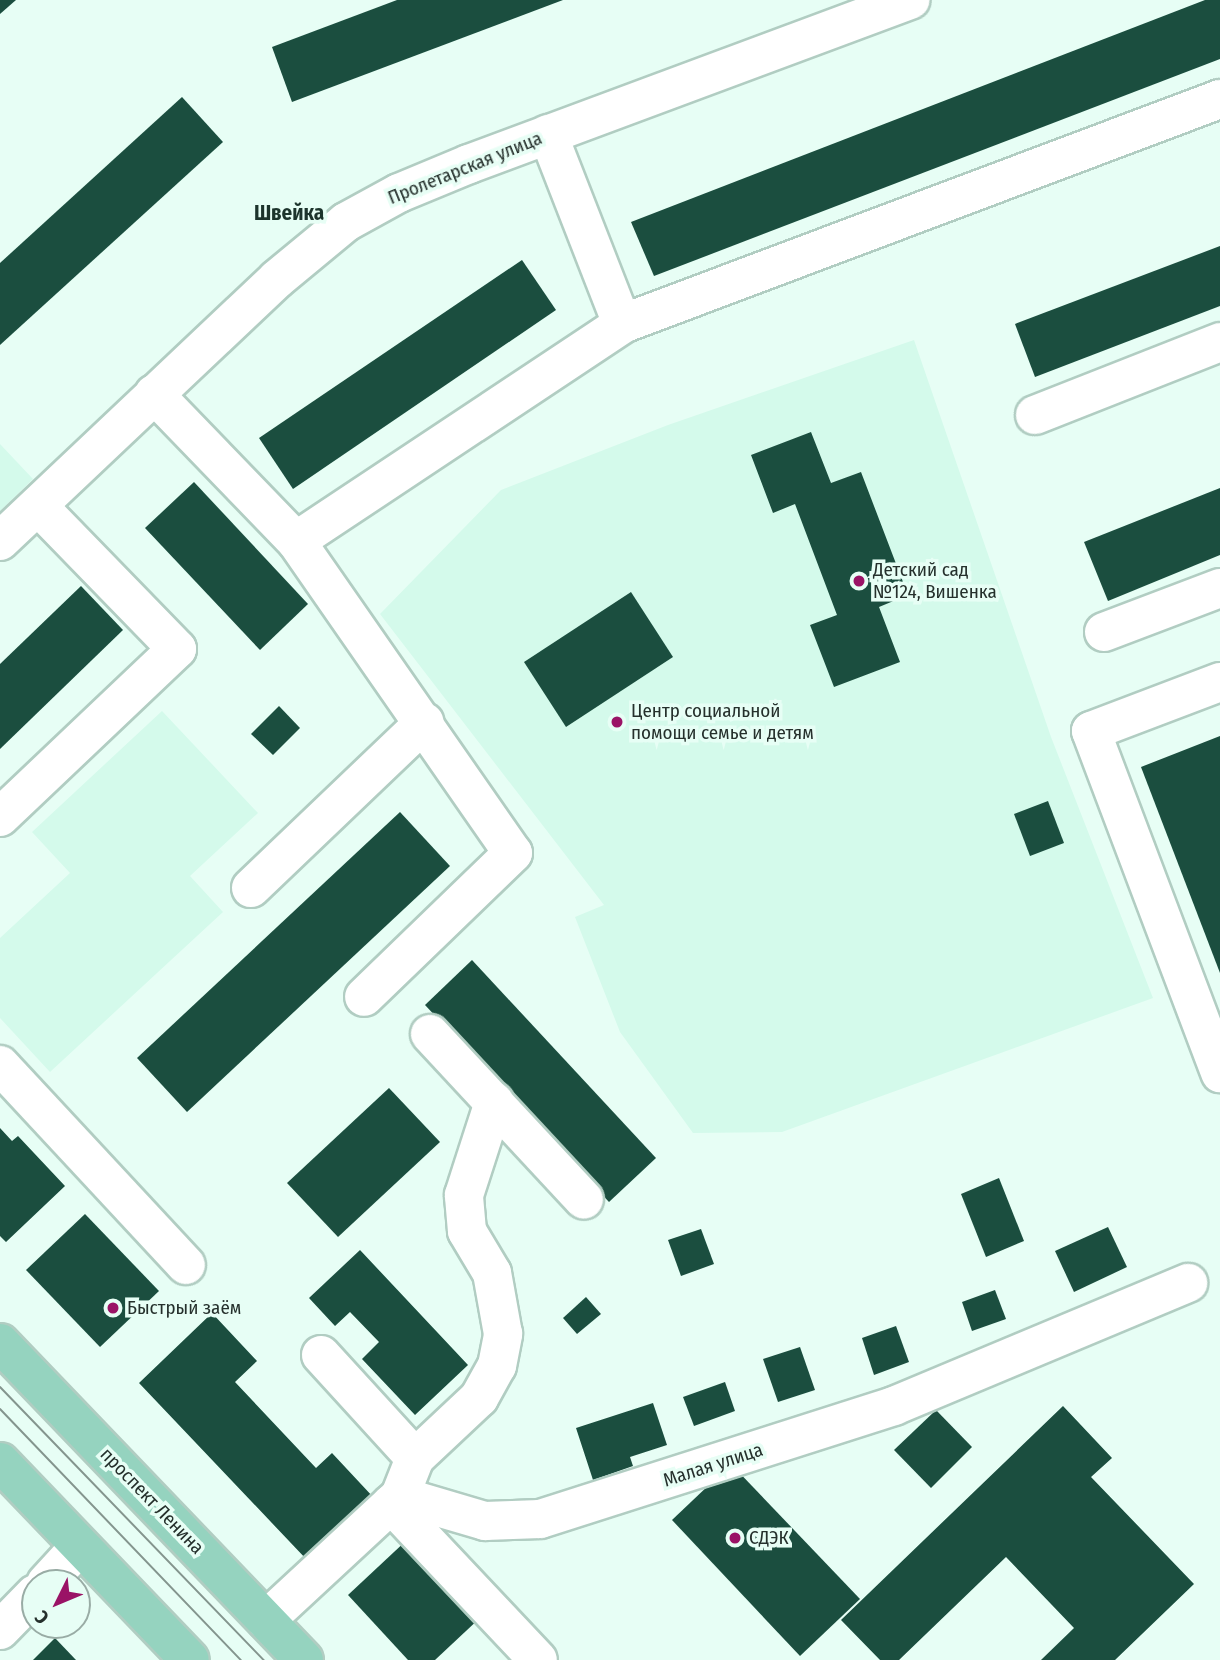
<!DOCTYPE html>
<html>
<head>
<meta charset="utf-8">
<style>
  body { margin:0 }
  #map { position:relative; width:1220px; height:1660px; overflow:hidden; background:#e7fef5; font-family:"Fira Sans Condensed",sans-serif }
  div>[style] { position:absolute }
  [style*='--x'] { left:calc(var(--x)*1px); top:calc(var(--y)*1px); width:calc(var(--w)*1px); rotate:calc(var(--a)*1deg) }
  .built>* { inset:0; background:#d4faeb }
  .building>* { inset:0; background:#1b4e3f }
  .roads { filter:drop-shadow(2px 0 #b1cdc2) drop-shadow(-2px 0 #b1cdc2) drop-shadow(0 2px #b1cdc2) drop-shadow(0 -2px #b1cdc2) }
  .minor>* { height:38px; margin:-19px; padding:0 19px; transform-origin:19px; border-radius:19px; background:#fff }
  .major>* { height:38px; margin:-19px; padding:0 19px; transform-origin:19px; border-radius:19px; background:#95d3bf }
  .tram>* { height:2px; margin:-1px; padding:0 1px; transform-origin:1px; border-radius:1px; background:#84958e }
  .dots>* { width:19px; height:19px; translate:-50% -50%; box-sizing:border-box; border:4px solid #e7fef5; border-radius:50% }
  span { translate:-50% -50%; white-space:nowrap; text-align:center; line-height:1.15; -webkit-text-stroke:7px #e7fef5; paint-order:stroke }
  .street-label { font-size:19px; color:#25302c }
  .poi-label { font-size:19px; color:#25302c }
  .left { translate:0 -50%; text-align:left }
  .neighbourhood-label { font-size:21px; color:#1d342c; font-weight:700 }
  .north { position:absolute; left:21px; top:1569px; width:70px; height:70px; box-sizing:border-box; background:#e7fef5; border:2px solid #99aca5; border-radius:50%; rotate:227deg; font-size:19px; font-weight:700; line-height:28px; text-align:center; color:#25302c }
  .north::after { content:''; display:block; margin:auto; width:24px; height:32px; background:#9a1366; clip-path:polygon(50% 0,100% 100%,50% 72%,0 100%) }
</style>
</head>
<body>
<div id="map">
  <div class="built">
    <div style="clip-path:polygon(914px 340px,1051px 737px,1153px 998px,782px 1132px,693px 1133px,620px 1032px,575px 917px,604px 905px,380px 614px,501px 490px,668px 425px)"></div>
    <div style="clip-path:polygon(0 444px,33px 479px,0 511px)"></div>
    <div style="clip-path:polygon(162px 711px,258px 813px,190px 876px,223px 912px,50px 1072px,0 1018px,0 938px,70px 873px,32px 832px)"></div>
  </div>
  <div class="building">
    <div style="clip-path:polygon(0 0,16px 0,0 14px)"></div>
    <div style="clip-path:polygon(397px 0,563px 0,292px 102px,272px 47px)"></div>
    <div style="clip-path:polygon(1205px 0,1220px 0,1220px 59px,654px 276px,631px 222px)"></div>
    <div style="clip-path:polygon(182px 97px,223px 142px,0 345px,0 263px)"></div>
    <div style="clip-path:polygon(1220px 246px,1220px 306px,1035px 377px,1015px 324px)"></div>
    <div style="clip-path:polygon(522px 260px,556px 310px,293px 489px,259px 438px)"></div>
    <div style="clip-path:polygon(811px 432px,831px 483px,861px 472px,908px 595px,879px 607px,900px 662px,834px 687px,810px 625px,837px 615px,795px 504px,773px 513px,751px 455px)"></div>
    <div style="clip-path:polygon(194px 482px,308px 604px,260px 650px,145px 528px)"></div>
    <div style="clip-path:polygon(1220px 488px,1220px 555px,1108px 601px,1084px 542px)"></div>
    <div style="clip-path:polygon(81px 586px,123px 630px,0 749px,0 664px)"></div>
    <div style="clip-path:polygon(631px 592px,673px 657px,566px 727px,524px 662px)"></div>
    <div style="clip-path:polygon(279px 706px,300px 728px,273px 755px,251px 734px)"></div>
    <div style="clip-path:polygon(1220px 736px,1220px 973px,1141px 767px)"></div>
    <div style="clip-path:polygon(1048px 801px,1064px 843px,1030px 856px,1014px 814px)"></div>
    <div style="clip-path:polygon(400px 812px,450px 866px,187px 1112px,137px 1058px)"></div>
    <div style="clip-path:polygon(472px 960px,656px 1158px,609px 1202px,425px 1005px)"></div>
    <div style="clip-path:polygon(389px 1088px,440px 1142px,338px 1237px,287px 1183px)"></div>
    <div style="clip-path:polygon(0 1128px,12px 1141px,18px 1136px,65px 1186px,6px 1242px,0 1236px)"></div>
    <div style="clip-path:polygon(999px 1178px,1024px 1241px,986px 1257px,961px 1194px)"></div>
    <div style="clip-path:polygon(85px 1214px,159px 1291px,100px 1347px,26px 1270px)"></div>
    <div style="clip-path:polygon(1108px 1227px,1127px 1267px,1074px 1292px,1055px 1251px)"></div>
    <div style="clip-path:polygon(701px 1229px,714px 1264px,681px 1276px,668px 1240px)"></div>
    <div style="clip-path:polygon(360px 1250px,468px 1365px,415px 1415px,362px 1359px,379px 1342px,350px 1312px,335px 1326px,309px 1298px)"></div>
    <div style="clip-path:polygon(995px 1290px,1006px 1319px,972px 1331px,962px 1302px)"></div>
    <div style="clip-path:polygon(586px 1297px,601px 1314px,577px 1334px,563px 1318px)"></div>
    <div style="clip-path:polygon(212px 1313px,257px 1361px,235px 1382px,316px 1468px,332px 1453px,374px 1498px,308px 1561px,139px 1383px)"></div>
    <div style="clip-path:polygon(896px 1326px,909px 1362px,874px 1375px,862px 1338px)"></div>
    <div style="clip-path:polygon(800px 1347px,815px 1390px,778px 1402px,763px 1359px)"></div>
    <div style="clip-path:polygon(725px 1382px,735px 1411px,694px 1426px,683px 1397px)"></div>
    <div style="clip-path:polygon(653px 1403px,667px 1445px,630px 1457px,633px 1466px,593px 1480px,576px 1428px)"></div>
    <div style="clip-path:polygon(1063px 1406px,1112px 1458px,1091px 1477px,1194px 1584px,1115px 1660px,1041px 1660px,1074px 1628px,1006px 1557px,899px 1660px,880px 1660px,841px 1620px)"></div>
    <div style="clip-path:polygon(936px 1410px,972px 1447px,931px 1488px,894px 1450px)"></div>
    <div style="clip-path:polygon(731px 1464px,860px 1599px,800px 1656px,672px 1520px)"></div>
    <div style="clip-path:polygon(409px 1538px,482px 1616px,435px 1660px,408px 1660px,348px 1595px)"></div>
    <div style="clip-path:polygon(55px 1638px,76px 1660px,33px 1660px)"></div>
  </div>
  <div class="roads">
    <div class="minor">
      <div style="--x:548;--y:134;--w:204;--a:68.7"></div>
      <div style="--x:154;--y:394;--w:204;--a:46"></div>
      <div style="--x:296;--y:541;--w:392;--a:-33.6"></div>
      <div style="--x:622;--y:324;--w:639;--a:-20.62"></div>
      <div style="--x:1035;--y:415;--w:199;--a:-21.5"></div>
      <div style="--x:0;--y:541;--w:381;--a:-43.4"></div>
      <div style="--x:277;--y:279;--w:89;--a:-39.6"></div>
      <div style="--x:346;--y:222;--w:60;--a:-28.7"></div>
      <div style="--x:399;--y:193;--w:76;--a:-22.5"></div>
      <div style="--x:469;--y:164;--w:471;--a:-20.4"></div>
      <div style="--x:296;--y:541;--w:380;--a:55.2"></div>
      <div style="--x:513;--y:853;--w:207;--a:136"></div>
      <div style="--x:1104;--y:632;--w:124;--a:-20.8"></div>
      <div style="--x:1220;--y:682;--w:138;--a:159.2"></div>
      <div style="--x:1091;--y:731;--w:366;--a:69.3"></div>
      <div style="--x:0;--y:817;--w:244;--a:-43.5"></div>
      <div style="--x:177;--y:649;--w:199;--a:-134.2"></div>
      <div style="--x:251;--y:888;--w:240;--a:-43.7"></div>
      <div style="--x:430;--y:1034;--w:226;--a:47.1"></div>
      <div style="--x:0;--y:1065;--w:273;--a:47.1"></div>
      <div style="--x:321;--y:1355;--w:139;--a:47.6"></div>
      <div style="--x:400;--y:1496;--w:41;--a:-68.5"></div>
      <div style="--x:415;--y:1458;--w:88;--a:-43.2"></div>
      <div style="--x:479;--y:1398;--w:37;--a:-61"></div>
      <div style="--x:497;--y:1366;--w:33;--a:-79"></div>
      <div style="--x:503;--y:1334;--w:62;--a:-100.2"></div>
      <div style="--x:492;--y:1273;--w:49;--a:-120.8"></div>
      <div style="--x:467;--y:1231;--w:36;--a:-95"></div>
      <div style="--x:464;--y:1195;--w:98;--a:-72.1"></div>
      <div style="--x:391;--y:1504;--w:214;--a:46.7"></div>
      <div style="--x:46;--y:1583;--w:50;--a:-47.4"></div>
      <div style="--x:266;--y:1620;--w:183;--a:-42.8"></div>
      <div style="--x:400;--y:1496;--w:89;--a:16.4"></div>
      <div style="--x:485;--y:1521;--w:55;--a:-2.1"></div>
      <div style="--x:540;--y:1519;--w:372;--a:-17.7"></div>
      <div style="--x:894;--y:1406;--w:319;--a:-22.7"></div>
      <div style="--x:0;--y:1630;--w:50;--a:-45.8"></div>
    </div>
    <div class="major">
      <div style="--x:0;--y:1343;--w:439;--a:46.2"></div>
      <div style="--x:0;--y:1462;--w:274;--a:46.2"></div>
    </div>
  </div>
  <div class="tram">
    <div style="--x:0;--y:1387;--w:380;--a:46"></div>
    <div style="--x:0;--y:1409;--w:348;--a:46.2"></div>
  </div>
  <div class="dots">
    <div style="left:859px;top:581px;background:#9a1366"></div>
    <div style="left:617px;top:722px;background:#9a1366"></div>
    <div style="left:113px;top:1308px;background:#9a1366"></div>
    <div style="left:735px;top:1538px;background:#9a1366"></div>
  </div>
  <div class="street-label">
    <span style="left:465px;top:168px;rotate:-22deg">Пролетарская улица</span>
    <span style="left:713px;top:1465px;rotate:-18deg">Малая улица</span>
    <span style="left:152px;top:1501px;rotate:46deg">проспект Ленина</span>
  </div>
  <div class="poi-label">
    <span class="left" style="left:873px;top:581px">Детский сад<br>№124, Вишенка</span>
    <span class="left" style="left:631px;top:722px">Центр социальной<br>помощи семье и детям</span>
    <span class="left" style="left:127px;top:1308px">Быстрый заём</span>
    <span class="left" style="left:749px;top:1538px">СДЭК</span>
  </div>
  <div class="neighbourhood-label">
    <span style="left:289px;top:213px">Швейка</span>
  </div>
  <div class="north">С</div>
</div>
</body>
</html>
